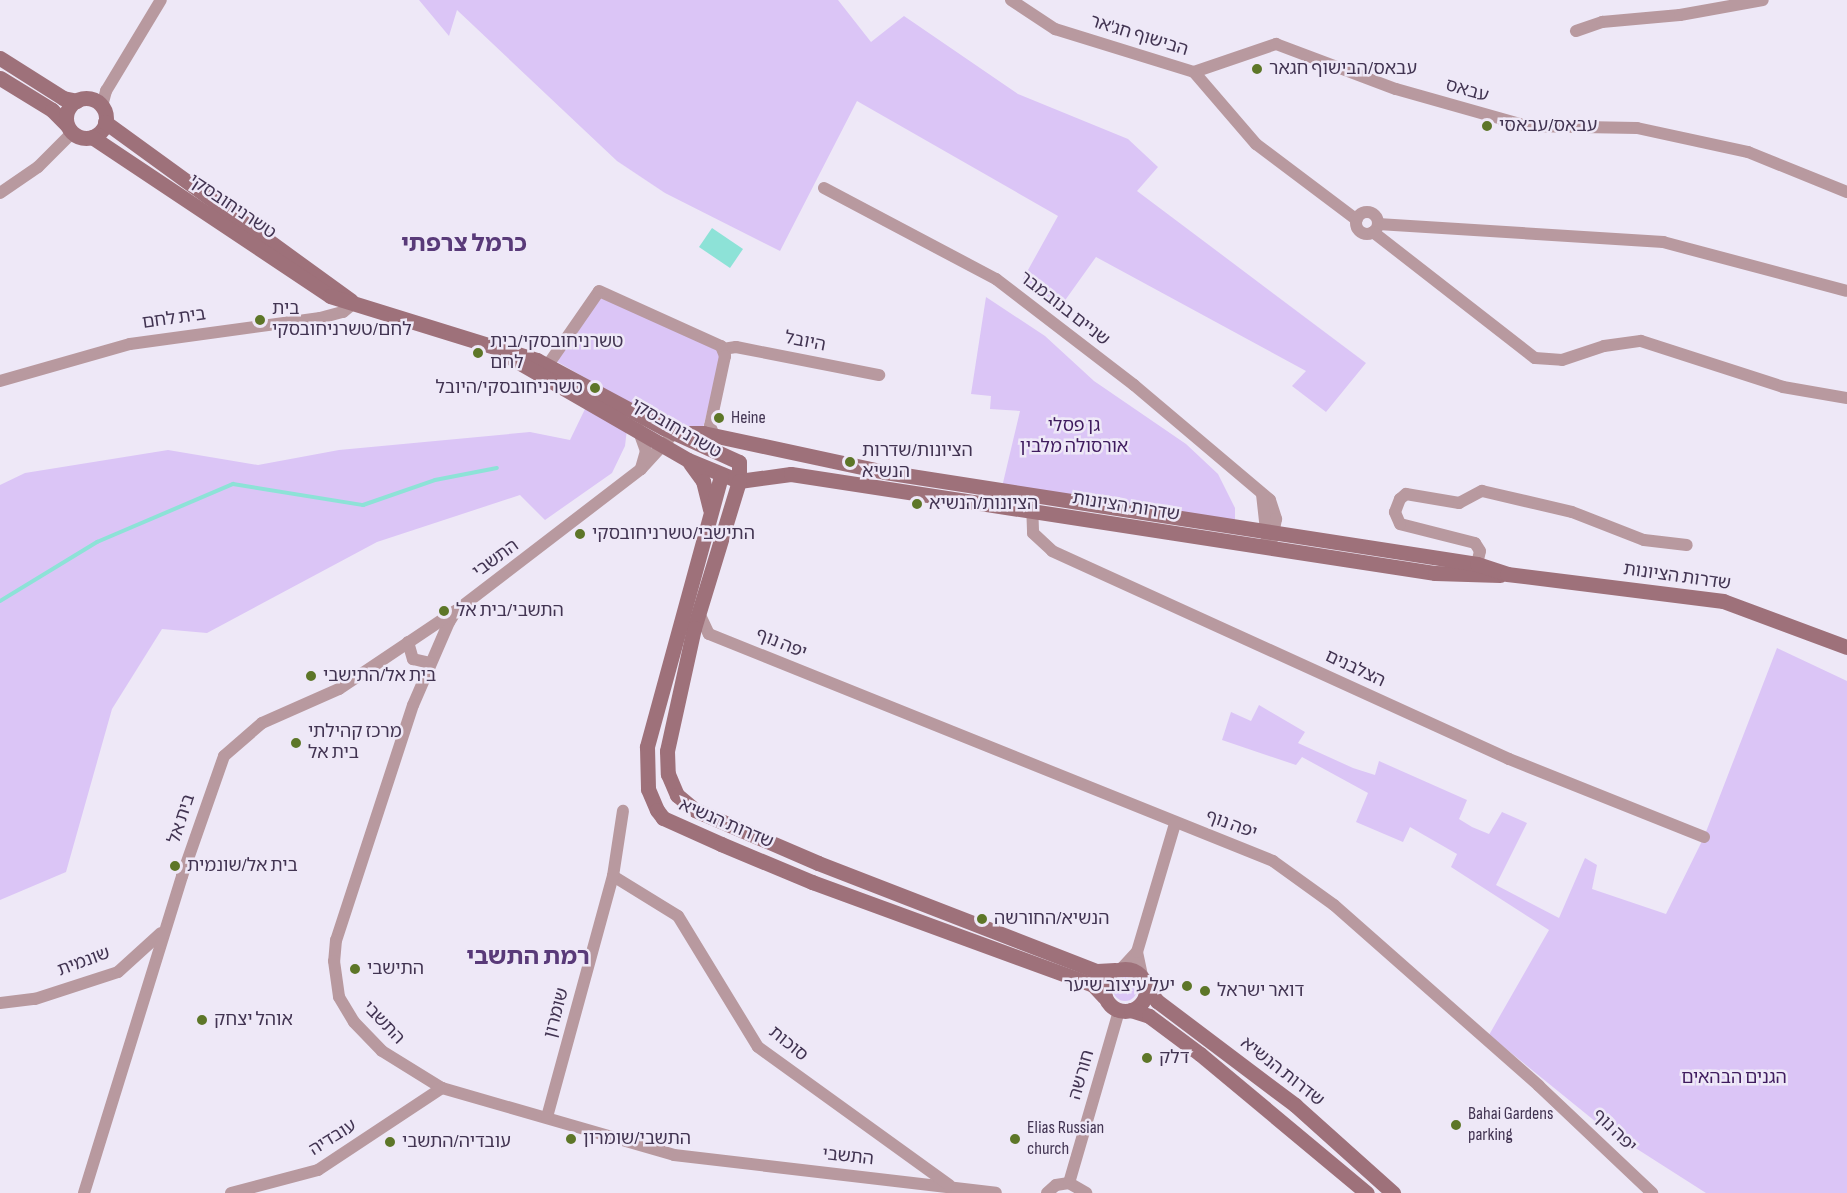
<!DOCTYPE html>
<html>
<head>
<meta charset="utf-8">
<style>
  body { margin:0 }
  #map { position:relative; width:1847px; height:1193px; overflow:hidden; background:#eee8f7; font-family:"Sofia Sans Condensed","Noto Sans Hebrew",sans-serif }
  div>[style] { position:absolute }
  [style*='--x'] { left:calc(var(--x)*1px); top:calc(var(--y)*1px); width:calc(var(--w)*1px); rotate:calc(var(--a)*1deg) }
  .green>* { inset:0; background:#dbc5f6 }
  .round { border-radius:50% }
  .water>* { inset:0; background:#8de2d7 }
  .stream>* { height:4px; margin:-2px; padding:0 2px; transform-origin:2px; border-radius:2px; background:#8de2d7 }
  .street>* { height:12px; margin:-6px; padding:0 6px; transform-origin:6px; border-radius:6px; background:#b8999f }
  .street>.ring { margin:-6px; padding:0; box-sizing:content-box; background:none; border:12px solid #b8999f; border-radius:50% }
  .secondary>* { height:15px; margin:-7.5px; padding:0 7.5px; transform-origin:7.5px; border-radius:7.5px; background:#9e717a }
  .secondary>.ring { margin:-7.5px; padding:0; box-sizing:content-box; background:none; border:15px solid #9e717a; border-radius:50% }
  .dots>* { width:16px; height:16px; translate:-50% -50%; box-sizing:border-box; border:3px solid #eee8f7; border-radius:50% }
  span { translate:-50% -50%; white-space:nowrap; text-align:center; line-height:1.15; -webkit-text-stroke:5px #eee8f7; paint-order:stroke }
  .street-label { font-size:18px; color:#423452 }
  .poi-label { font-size:18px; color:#423452 }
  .left { translate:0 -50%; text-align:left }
  .right { translate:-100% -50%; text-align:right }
  .park-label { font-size:18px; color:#3f1b5e }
  .district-label { font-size:24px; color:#593a79; font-weight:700 }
</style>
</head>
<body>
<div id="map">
  <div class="green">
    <div style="clip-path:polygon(419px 0,838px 0,871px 42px,904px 16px,1018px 94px,1128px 139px,1158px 167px,1137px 191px,1366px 363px,1326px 412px,1292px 386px,1306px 371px,1096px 257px,1061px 306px,1023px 279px,1058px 216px,857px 101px,780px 251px,665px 193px,617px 161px,457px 10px,449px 36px)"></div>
    <div style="clip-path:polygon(986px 297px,1045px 336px,1094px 381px,1186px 444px,1218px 474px,1235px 508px,1235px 520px,1002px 487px,1020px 411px,990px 409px,991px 396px,971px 394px)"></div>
    <div style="clip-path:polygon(601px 298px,716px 347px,721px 358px,703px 428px,670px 426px,554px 360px)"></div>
    <div style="clip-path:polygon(585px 409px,627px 429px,625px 446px,612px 473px,545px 520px,520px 495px,377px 542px,207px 633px,162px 629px,112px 709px,66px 872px,0 900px,0 485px,25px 473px,168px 450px,258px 465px,339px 450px,530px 432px,570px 440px)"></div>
    <div style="clip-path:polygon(1777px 648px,1847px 681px,1847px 1193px,1706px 1193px,1601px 1126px,1489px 1035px,1549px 930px,1451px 867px,1457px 854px,1410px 827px,1403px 842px,1356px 822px,1368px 793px,1302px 757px,1296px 765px,1222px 740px,1231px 712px,1251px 721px,1259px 705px,1305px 732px,1298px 743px,1353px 768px,1375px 775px,1379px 761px,1467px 800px,1459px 819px,1472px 827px,1489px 834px,1502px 812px,1527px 823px,1496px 885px,1559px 918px,1585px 858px,1597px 865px,1592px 889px,1666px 914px,1704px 837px)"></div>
    <div class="round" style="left:1113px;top:977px;width:24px;height:24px"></div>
  </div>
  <div class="water">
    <div style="clip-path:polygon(712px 228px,743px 249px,730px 268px,699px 247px)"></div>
  </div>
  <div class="stream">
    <div style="--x:0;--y:601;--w:114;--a:-31.3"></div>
    <div style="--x:97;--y:542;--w:148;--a:-23.1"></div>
    <div style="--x:233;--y:484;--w:132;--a:9.2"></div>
    <div style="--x:363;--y:505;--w:76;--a:-19.1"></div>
    <div style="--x:435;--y:480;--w:63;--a:-11"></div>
  </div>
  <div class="street">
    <div style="--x:1011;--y:0;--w:53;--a:33.4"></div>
    <div style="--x:1055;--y:29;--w:145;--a:17.2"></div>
    <div style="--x:1576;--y:31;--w:28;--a:-19"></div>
    <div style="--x:1602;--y:22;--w:78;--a:-5.1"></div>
    <div style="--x:1680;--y:15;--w:84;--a:-10.2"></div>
    <div style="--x:1194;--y:72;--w:87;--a:-18.9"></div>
    <div style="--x:1276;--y:44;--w:128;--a:20.6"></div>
    <div style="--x:1396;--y:89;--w:136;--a:15.8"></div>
    <div style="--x:1527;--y:126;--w:110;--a:1"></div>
    <div style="--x:1637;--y:128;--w:114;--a:12.2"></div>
    <div style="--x:1748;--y:152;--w:107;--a:22"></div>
    <div style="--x:1194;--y:72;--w:95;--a:49.3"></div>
    <div style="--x:1256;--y:144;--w:126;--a:37"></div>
    <div style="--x:102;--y:106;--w:16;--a:-75"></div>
    <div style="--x:106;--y:91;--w:106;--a:-58.9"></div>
    <div style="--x:824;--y:188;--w:195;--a:27.9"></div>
    <div style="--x:996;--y:279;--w:174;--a:37.5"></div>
    <div style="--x:1134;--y:385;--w:178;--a:40.2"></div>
    <div style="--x:1270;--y:500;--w:20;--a:72"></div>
    <div style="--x:1276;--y:519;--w:21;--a:101"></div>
    <div style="--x:0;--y:193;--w:46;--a:-34.4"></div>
    <div style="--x:38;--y:167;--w:48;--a:-45"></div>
    <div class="ring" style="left:1356px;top:212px;width:10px;height:10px"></div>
    <div style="--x:1378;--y:224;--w:286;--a:3.6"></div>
    <div style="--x:1663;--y:242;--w:190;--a:14.9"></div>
    <div style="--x:1373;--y:232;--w:205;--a:37.9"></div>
    <div style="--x:1535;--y:358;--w:27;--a:4"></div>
    <div style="--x:1562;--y:360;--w:44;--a:-18.4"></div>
    <div style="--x:1604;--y:346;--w:37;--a:-8"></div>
    <div style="--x:1641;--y:341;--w:149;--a:17.9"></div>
    <div style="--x:1783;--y:387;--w:65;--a:9.8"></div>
    <div style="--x:723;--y:349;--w:13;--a:-9"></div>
    <div style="--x:736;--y:347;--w:146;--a:11.1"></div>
    <div style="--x:543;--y:372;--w:98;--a:-55.3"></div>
    <div style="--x:599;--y:291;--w:134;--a:24.3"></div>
    <div style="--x:721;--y:346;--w:11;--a:68"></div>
    <div style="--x:725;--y:356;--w:72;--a:102.1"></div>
    <div style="--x:710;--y:426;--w:10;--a:66"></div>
    <div style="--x:0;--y:381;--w:135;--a:-15.9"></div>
    <div style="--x:130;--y:344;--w:192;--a:-7.8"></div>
    <div style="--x:320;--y:318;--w:24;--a:-15"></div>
    <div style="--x:343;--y:312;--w:14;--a:-39"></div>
    <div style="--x:638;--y:429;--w:23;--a:70"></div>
    <div style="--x:646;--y:451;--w:19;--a:106"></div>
    <div style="--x:674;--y:433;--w:49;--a:132.5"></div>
    <div style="--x:641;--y:469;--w:233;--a:142.5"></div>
    <div style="--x:456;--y:611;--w:13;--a:122"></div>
    <div style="--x:449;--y:622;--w:90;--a:113.4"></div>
    <div style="--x:413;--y:705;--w:247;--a:108.1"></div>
    <div style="--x:336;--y:940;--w:21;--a:95"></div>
    <div style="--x:334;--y:961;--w:36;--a:82"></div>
    <div style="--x:339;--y:997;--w:29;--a:59"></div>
    <div style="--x:354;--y:1022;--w:40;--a:46"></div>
    <div style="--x:382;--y:1051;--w:70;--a:31.7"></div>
    <div style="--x:442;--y:1088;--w:241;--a:16.1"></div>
    <div style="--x:674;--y:1155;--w:324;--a:6.7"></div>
    <div style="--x:1262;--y:494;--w:45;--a:83.7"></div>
    <div style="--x:1032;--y:502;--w:31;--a:88"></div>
    <div style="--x:1033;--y:533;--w:26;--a:43"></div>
    <div style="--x:1052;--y:551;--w:502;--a:24.47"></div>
    <div style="--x:1509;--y:759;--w:210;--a:21.8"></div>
    <div style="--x:1477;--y:564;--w:13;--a:-77"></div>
    <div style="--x:1480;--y:551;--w:9;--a:-122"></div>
    <div style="--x:1475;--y:543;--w:77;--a:-165.8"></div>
    <div style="--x:1400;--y:524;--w:13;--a:-113"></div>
    <div style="--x:1395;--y:512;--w:14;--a:-69"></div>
    <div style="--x:1400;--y:499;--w:8;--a:-40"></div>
    <div style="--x:1406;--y:494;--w:54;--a:9.6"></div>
    <div style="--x:1459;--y:503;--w:26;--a:-28"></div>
    <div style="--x:1482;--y:491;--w:92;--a:13.1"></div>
    <div style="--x:1572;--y:512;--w:77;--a:21.3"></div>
    <div style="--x:1644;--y:540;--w:43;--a:6.6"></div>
    <div style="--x:699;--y:613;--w:23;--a:65"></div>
    <div style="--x:709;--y:634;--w:608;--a:21.92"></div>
    <div style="--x:1273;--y:861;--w:75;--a:35.8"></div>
    <div style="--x:1334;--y:905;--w:273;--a:41.4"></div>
    <div style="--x:1539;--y:1086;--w:156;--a:43.4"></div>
    <div style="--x:408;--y:642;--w:18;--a:74"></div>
    <div style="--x:413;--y:659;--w:18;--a:13"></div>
    <div style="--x:613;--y:876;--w:76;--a:31.6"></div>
    <div style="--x:678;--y:916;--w:153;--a:58.6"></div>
    <div style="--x:758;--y:1047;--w:236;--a:35.8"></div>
    <div style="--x:1137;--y:952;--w:25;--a:78"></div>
    <div style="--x:1121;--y:969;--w:23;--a:-47"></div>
    <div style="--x:1137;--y:952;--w:134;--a:-73.5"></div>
    <div style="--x:0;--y:1003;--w:35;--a:-7"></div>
    <div style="--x:35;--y:999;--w:87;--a:-18"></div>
    <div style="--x:118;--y:972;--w:58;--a:-42.2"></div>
    <div style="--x:547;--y:1117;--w:250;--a:-74.7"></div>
    <div style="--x:613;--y:876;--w:66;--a:-81.3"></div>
    <div style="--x:1069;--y:1183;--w:179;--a:-73.8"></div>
    <div style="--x:84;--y:1193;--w:332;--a:-72.8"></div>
    <div style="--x:182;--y:876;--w:127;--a:-70.7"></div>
    <div style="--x:224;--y:756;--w:50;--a:-41"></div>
    <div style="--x:262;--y:723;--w:84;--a:-23.8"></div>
    <div style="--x:339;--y:689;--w:140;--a:-33.9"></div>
    <div style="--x:231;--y:1193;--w:90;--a:-14.8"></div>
    <div style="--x:318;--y:1170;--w:149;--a:-33.5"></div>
    <div style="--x:1047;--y:1193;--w:12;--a:-42"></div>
    <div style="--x:1056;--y:1185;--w:13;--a:-9"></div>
    <div style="--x:1069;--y:1183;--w:20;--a:30"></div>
  </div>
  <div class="secondary">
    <div style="--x:0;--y:58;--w:75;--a:32.4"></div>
    <div style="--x:63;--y:98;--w:14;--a:12"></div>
    <div style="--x:0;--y:78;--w:61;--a:31.6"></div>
    <div style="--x:52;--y:110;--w:21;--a:45"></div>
    <div class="ring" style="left:66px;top:98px;width:25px;height:25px"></div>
    <div style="--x:105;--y:122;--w:304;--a:36"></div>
    <div style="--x:92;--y:137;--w:286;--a:33.7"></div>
    <div style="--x:330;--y:296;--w:217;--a:17.2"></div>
    <div style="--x:537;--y:360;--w:144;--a:28.2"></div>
    <div style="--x:664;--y:428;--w:82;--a:24.4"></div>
    <div style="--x:501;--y:352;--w:216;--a:30"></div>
    <div style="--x:688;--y:460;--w:55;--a:22.4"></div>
    <div style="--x:739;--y:481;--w:52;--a:-7.7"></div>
    <div style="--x:791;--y:474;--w:652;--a:8.74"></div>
    <div style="--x:1435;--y:573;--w:65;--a:1.8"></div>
    <div style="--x:674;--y:433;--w:29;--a:0"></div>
    <div style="--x:703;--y:433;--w:186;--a:12.1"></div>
    <div style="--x:885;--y:472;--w:599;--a:8.83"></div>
    <div style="--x:1477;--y:564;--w:32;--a:18"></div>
    <div style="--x:1507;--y:574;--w:218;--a:7.1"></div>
    <div style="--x:1723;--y:601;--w:132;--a:20.4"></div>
    <div style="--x:739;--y:462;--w:19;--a:90"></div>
    <div style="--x:739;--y:481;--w:154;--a:107"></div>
    <div style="--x:694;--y:628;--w:126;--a:102.4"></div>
    <div style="--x:667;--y:751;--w:23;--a:88"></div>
    <div style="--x:668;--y:774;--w:23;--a:67"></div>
    <div style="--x:677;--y:795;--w:23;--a:40"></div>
    <div style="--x:695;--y:810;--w:134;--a:23.3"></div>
    <div style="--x:818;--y:863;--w:299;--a:21.2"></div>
    <div style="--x:1097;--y:971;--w:18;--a:-3"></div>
    <div style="--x:690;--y:463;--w:22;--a:54"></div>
    <div style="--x:703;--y:481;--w:29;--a:76"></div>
    <div style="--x:721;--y:476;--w:281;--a:105.3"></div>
    <div style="--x:647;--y:747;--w:42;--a:88.6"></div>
    <div style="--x:648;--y:789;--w:23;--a:67"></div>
    <div style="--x:657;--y:810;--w:10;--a:53"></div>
    <div style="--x:663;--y:818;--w:64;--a:24.1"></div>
    <div style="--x:721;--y:844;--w:99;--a:22.7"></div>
    <div style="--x:812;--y:882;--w:299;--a:20.1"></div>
    <div style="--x:1093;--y:985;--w:16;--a:47"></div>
    <div class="ring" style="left:1104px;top:969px;width:27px;height:27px"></div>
    <div style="--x:1146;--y:986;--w:19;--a:54"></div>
    <div style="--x:1157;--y:1001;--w:173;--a:37"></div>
    <div style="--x:1295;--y:1105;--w:132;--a:41.9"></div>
    <div style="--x:1131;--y:1010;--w:19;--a:18"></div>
    <div style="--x:1149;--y:1016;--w:64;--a:36.7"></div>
    <div style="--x:1200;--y:1054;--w:217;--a:39.8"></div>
  </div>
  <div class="dots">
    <div style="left:1257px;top:69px;background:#5d7628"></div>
    <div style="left:1487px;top:126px;background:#5d7628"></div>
    <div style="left:260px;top:320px;background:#5d7628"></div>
    <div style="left:478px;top:353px;background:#5d7628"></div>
    <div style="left:595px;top:388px;background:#5d7628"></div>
    <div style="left:719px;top:418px;background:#5d7628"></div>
    <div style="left:850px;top:462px;background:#5d7628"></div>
    <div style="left:917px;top:504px;background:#5d7628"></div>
    <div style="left:580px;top:534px;background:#5d7628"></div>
    <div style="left:444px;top:611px;background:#5d7628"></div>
    <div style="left:311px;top:676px;background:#5d7628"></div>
    <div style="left:296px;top:743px;background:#5d7628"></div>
    <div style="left:175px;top:866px;background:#5d7628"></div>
    <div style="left:982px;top:919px;background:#5d7628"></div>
    <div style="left:355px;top:969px;background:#5d7628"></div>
    <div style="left:1187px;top:986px;background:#5d7628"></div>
    <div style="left:1205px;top:991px;background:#5d7628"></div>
    <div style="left:202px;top:1020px;background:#5d7628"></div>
    <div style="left:1147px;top:1058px;background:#5d7628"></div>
    <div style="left:1456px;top:1125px;background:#5d7628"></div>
    <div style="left:571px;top:1139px;background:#5d7628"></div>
    <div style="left:1015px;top:1139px;background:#5d7628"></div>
    <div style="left:390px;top:1142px;background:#5d7628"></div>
  </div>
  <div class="street-label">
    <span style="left:1139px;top:36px;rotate:17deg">הבישוף חג'אר</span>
    <span style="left:1467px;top:91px;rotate:16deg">עבאס</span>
    <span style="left:232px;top:207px;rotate:34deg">טשרניחובסקי</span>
    <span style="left:1064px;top:309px;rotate:38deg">שניים בנובמבר</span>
    <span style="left:174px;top:319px;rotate:-8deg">בית לחם</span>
    <span style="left:805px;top:342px;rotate:11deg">היובל</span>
    <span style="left:676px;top:429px;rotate:30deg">טשרניחובסקי</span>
    <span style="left:1126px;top:507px;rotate:9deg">שדרות הציונות</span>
    <span style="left:496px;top:559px;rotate:-36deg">התשבי</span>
    <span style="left:1677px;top:577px;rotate:8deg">שדרות הציונות</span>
    <span style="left:781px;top:644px;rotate:22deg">יפה נוף</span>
    <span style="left:1355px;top:669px;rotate:25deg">הצלבנים</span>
    <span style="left:182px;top:819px;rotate:-72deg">בית אל</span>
    <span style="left:726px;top:824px;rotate:23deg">שדרות הנשיא</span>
    <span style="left:1231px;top:825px;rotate:20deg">יפה נוף</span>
    <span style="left:84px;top:962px;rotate:-20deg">שונמית</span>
    <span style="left:557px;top:1013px;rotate:-75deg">שומרון</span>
    <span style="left:383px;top:1023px;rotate:46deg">התשבי</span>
    <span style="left:788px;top:1044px;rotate:39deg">סוכות</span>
    <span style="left:1282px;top:1072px;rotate:38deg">שדרות הנשיא</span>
    <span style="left:1082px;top:1075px;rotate:-74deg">חורשה</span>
    <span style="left:1614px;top:1131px;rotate:44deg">יפה נוף</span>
    <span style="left:333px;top:1138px;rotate:-32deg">עובדיה</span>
    <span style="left:848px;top:1157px;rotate:6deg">התשבי</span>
  </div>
  <div class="poi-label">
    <span class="left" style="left:1269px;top:69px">עבאס/הבישוף חגאר</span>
    <span class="left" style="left:1499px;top:126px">עבאס/עבאסי</span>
    <span class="left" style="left:272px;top:320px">בית<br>לחם/טשרניחובסקי</span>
    <span class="left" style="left:490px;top:353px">טשרניחובסקי/בית<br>לחם</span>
    <span class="right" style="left:583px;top:388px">טשרניחובסקי/היובל</span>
    <span class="left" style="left:731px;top:418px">Heine</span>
    <span class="left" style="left:862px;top:462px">הציונות/שדרות<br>הנשיא</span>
    <span class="left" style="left:929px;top:504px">הציונות/הנשיא</span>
    <span class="left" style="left:592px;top:534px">התישבי/טשרניחובסקי</span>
    <span class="left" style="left:456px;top:611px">התשבי/בית אל</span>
    <span class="left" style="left:323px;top:676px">בית אל/התישבי</span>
    <span class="left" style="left:308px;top:743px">מרכז קהילתי<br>בית אל</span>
    <span class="left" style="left:187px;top:866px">בית אל/שונמית</span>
    <span class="left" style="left:994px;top:919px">הנשיא/החורשה</span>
    <span class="left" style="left:367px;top:969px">התישבי</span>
    <span class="right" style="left:1175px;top:986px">יעל עיצוב שיער</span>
    <span class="left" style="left:1217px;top:991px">דואר ישראל</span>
    <span class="left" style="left:214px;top:1020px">אוהל יצחק</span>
    <span class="left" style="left:1159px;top:1058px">דלק</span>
    <span class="left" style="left:1468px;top:1125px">Bahai Gardens<br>parking</span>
    <span class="left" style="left:1027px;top:1139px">Elias Russian<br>church</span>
    <span class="left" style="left:583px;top:1139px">התשבי/שומרון</span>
    <span class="left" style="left:402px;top:1142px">עובדיה/התשבי</span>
  </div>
  <div class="park-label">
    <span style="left:1074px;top:437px">גן פסלי<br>אורסולה מלבין</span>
    <span style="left:1734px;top:1078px">הגנים הבהאים</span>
  </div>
  <div class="district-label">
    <span style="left:464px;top:244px">כרמל צרפתי</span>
    <span style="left:528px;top:957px">רמת התשבי</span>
  </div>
</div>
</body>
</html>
